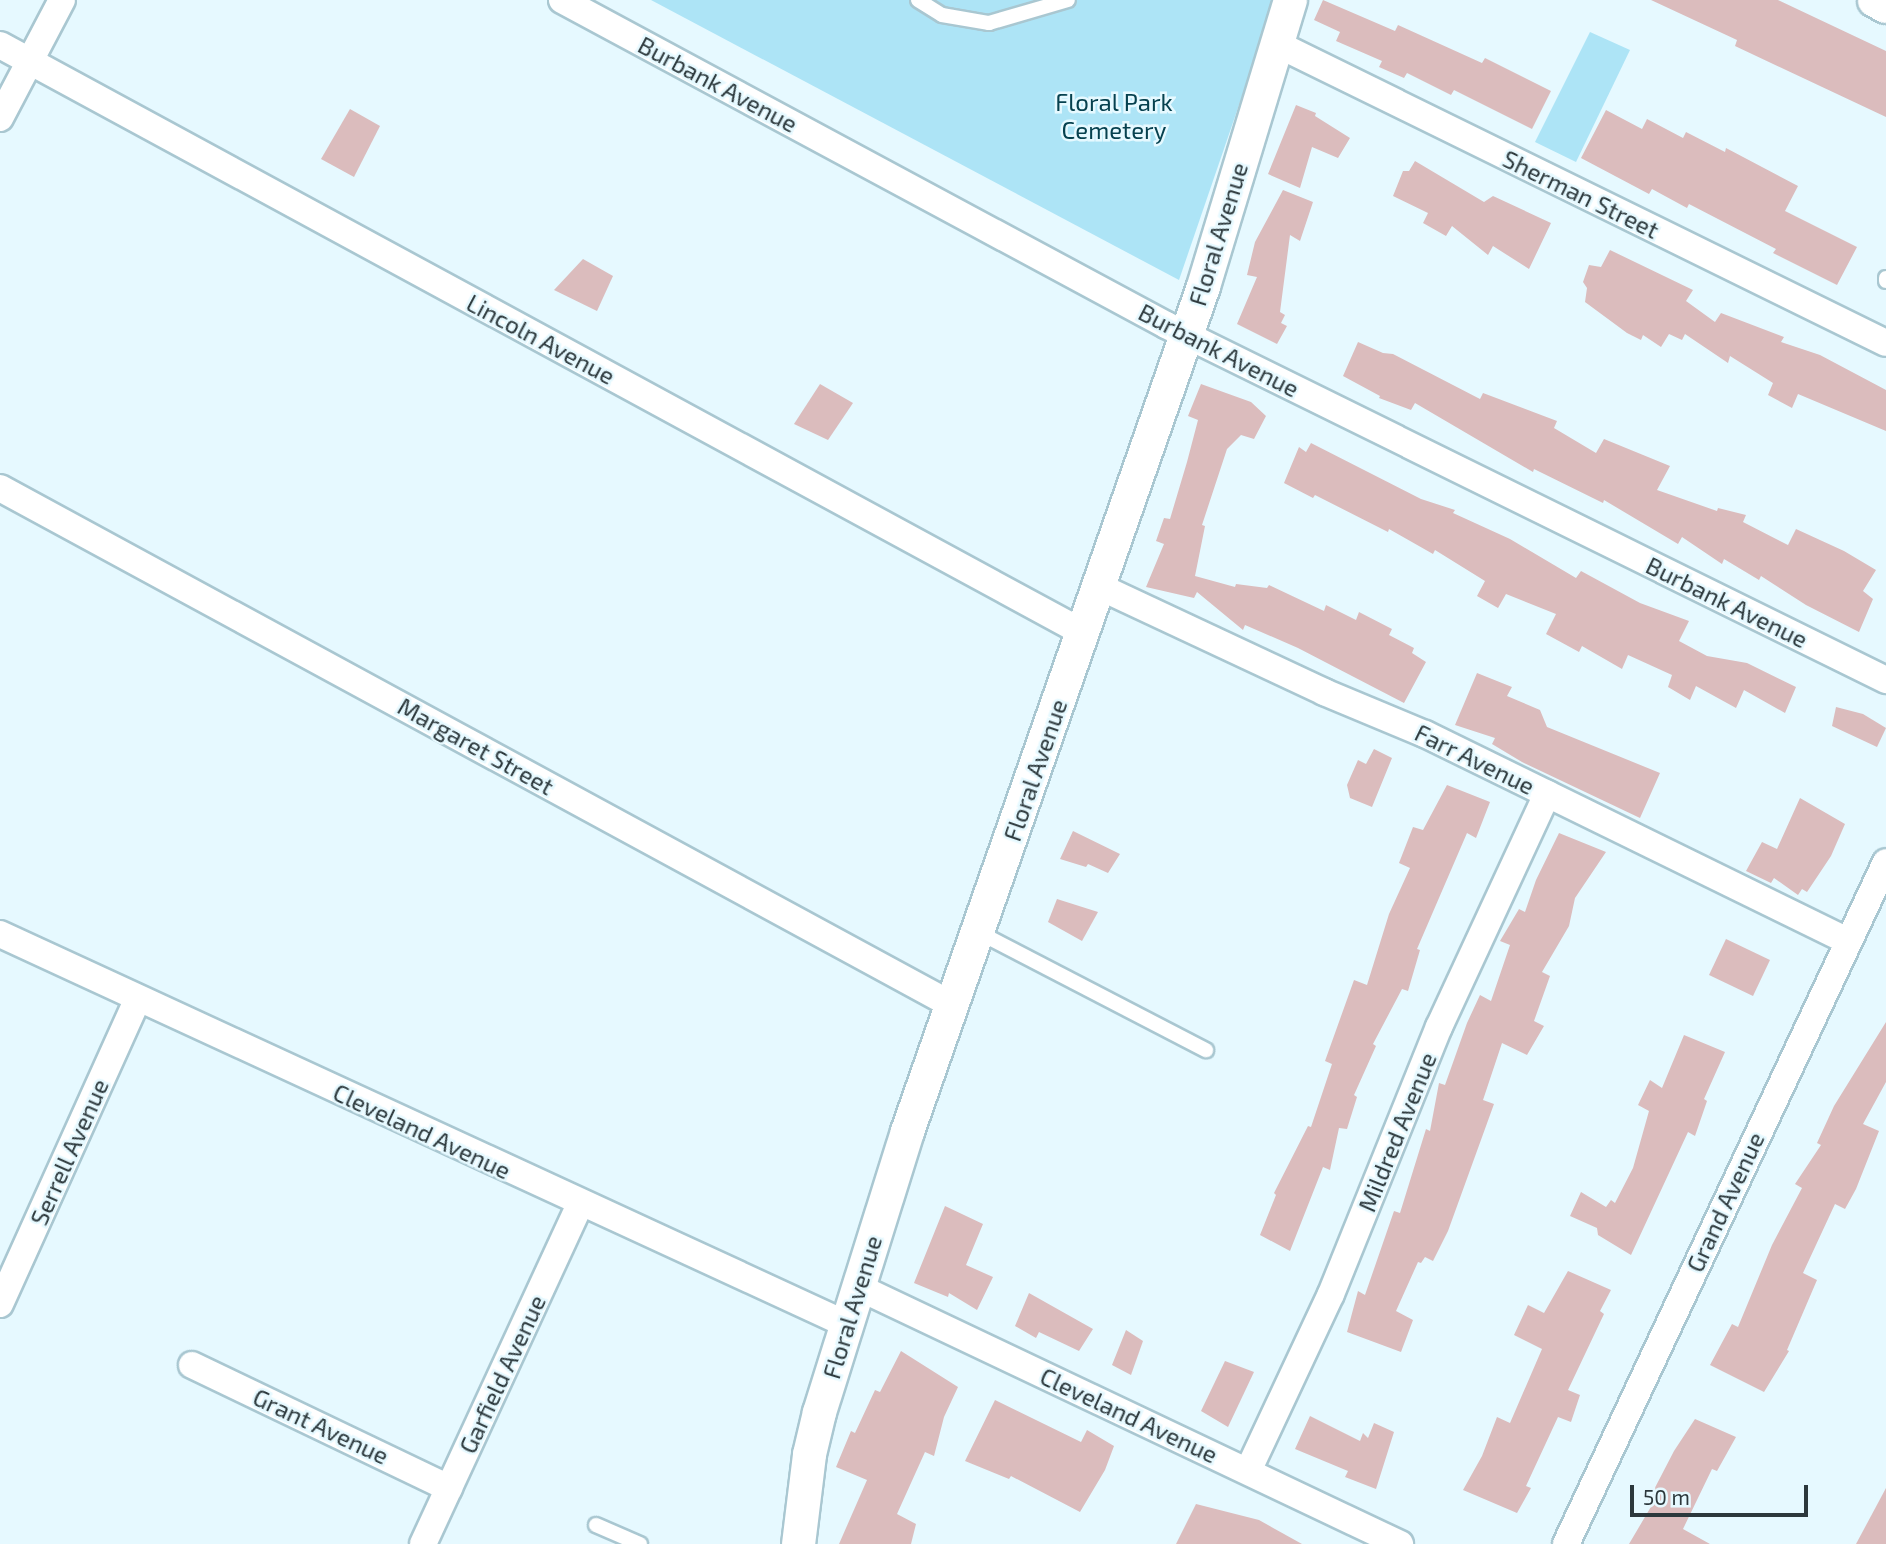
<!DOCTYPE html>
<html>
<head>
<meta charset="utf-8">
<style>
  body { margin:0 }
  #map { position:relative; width:1886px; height:1544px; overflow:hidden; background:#e6f9ff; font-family:"Exo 2",sans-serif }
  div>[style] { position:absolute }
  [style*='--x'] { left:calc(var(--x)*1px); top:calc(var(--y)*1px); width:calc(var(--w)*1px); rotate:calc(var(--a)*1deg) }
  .green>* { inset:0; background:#ade4f6 }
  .building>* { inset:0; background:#dbbcbd }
  .roads { filter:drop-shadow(2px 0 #a9c7d1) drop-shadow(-2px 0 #a9c7d1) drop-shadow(0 2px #a9c7d1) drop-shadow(0 -2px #a9c7d1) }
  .service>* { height:14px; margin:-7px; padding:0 7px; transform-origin:7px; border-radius:7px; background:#fff }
  .minor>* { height:26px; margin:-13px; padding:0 13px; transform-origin:13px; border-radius:13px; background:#fff }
  .tertiary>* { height:33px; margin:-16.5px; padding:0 16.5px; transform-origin:16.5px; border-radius:16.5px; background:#fff }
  span { translate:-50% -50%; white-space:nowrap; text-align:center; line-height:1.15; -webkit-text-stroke:5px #e6f9ff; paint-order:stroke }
  .street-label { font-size:24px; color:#2c383c }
  .park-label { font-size:24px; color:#06414f }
  .scale { position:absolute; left:1630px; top:1485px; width:178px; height:32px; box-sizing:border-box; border:4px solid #2c383c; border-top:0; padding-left:9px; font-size:21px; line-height:24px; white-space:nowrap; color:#2c383c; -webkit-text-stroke:5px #e6f9ff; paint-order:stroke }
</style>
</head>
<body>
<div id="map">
  <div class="green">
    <div style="clip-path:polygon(651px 0,1275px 0,1179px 280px)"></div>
    <div style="clip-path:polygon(1590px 32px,1630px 50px,1576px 162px,1535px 142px)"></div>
  </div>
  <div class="building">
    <div style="clip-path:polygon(1323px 0,1395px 31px,1398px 25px,1482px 63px,1485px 58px,1551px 91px,1532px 129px,1454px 90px,1451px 95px,1407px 73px,1404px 78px,1379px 67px,1382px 61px,1336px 41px,1340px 32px,1314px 20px)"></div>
    <div style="clip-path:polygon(1651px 0,1778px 0,1886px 51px,1886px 117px,1735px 46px,1737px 40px)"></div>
    <div style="clip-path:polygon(1296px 105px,1316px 113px,1315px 116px,1350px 138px,1338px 158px,1312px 147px,1300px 188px,1268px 174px)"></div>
    <div style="clip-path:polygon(350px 109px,380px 126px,354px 177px,321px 159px)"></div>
    <div style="clip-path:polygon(1606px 110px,1642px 129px,1647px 119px,1683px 138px,1686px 132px,1725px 152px,1726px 148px,1798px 186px,1785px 211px,1857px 247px,1837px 285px,1773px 253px,1776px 249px,1689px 204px,1687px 208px,1652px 189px,1649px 194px,1581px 158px)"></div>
    <div style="clip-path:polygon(1415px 161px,1484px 202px,1493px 196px,1551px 223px,1529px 269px,1493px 246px,1488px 255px,1452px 226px,1446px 236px,1423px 223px,1428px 213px,1393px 196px,1403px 171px,1409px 171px)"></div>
    <div style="clip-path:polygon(1283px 190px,1313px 202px,1300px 241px,1290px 235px,1280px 312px,1285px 315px,1281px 323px,1287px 326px,1277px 344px,1237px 324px,1257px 277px,1247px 275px,1255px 242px)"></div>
    <div style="clip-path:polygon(1610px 250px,1693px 290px,1686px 301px,1715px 322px,1721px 313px,1784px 337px,1781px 342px,1820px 355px,1886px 390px,1886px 431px,1798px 394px,1792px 408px,1768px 395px,1773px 383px,1730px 356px,1728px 363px,1685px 334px,1682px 340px,1669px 334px,1661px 347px,1643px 335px,1641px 340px,1627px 333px,1585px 302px,1587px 288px,1583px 282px,1589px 265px,1601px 267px)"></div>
    <div style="clip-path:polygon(583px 259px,613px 276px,597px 311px,554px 290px)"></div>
    <div style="clip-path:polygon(1358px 342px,1383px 353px,1393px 354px,1480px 399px,1483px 393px,1557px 421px,1554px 428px,1596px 453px,1604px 439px,1670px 466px,1657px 490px,1717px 511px,1718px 508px,1746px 515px,1743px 522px,1788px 545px,1796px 529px,1844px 551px,1876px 570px,1863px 591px,1873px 599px,1859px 632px,1806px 605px,1761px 576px,1759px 580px,1724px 559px,1722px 564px,1682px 537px,1678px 544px,1604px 500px,1603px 503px,1534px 469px,1533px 472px,1415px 403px,1411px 410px,1379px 398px,1380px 396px,1343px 376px)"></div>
    <div style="clip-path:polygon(820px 384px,853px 403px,828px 440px,794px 424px)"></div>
    <div style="clip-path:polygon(1201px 384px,1251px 402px,1266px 416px,1254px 439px,1241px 435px,1227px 449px,1202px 525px,1205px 526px,1195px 576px,1235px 587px,1236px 584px,1267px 588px,1269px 585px,1324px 611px,1326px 605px,1356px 620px,1359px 612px,1392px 629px,1389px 635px,1414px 648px,1412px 653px,1426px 662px,1404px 703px,1298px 648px,1245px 625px,1243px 630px,1197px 592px,1194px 598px,1146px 587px,1164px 544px,1156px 541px,1164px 518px,1170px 519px,1187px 462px,1198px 420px,1188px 416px)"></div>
    <div style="clip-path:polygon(1311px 443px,1421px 499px,1455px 510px,1453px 513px,1510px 539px,1576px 578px,1581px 571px,1640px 603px,1689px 621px,1679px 641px,1707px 656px,1747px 663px,1796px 687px,1785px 713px,1744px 690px,1736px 708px,1696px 686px,1690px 700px,1668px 687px,1672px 675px,1628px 655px,1622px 669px,1582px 646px,1579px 652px,1546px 634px,1556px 614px,1506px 594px,1498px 608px,1477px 596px,1485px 581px,1435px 550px,1433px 554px,1389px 529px,1388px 532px,1315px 495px,1313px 498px,1284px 483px,1299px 447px,1306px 452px)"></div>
    <div style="clip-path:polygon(1477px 673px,1512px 687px,1507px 696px,1540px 710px,1547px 727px,1660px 773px,1640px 818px,1522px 762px,1492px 744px,1495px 738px,1455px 725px)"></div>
    <div style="clip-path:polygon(1836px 707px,1863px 714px,1886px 728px,1877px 747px,1832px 726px)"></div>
    <div style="clip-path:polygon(1374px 749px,1392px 758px,1372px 807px,1350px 798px,1347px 785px,1358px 760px,1366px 764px)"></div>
    <div style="clip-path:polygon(1447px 785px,1490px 802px,1476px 838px,1467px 833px,1417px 949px,1420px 950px,1408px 991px,1402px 989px,1373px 1044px,1376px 1046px,1354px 1095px,1357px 1097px,1347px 1129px,1339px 1128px,1330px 1170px,1323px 1167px,1290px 1251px,1260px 1235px,1276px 1195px,1274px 1193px,1308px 1126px,1311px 1127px,1332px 1064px,1325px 1061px,1354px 980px,1367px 985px,1389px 914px,1410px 868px,1399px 863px,1413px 827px,1423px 830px)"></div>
    <div style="clip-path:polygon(1800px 798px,1845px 824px,1831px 856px,1807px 892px,1802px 889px,1798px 895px,1774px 878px,1771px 883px,1746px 871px,1762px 842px,1777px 849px)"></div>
    <div style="clip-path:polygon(1073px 831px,1120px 854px,1108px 873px,1088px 864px,1086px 867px,1060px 859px)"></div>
    <div style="clip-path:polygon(1559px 833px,1606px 852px,1575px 898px,1569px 926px,1542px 972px,1550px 976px,1534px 1021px,1544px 1026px,1527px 1055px,1502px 1043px,1483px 1100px,1494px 1104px,1448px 1231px,1433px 1261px,1425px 1257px,1421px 1263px,1418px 1262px,1396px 1311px,1413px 1320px,1401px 1352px,1347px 1332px,1358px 1291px,1365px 1295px,1394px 1211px,1400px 1213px,1426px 1129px,1430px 1131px,1439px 1083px,1445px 1085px,1467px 1023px,1480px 995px,1491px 1001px,1510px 945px,1500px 941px,1519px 909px,1525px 912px,1536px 880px)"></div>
    <div style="clip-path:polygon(1057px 899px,1098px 912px,1082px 941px,1048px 922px)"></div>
    <div style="clip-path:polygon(1726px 939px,1770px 960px,1753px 996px,1709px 975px)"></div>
    <div style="clip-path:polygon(1886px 1022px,1886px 1082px,1863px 1124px,1879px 1131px,1856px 1189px,1845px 1209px,1835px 1204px,1803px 1273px,1817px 1280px,1787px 1350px,1789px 1351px,1764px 1392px,1710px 1365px,1732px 1324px,1738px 1327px,1772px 1245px,1802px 1188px,1795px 1184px,1821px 1145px,1817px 1143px,1834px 1106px)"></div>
    <div style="clip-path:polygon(1684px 1035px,1725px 1052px,1704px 1099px,1707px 1101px,1695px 1136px,1688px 1132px,1631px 1255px,1598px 1235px,1597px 1228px,1570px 1216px,1581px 1192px,1606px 1207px,1611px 1200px,1615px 1203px,1633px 1168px,1649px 1111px,1638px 1105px,1650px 1080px,1662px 1088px)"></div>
    <div style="clip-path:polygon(945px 1206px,983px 1224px,966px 1265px,993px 1277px,977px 1310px,949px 1293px,948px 1297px,914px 1283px)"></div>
    <div style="clip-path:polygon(1568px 1271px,1611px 1290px,1600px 1311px,1604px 1314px,1568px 1390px,1580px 1395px,1571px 1422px,1558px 1417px,1526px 1486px,1531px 1488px,1517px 1513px,1463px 1490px,1482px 1456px,1497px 1417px,1510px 1423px,1542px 1349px,1514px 1335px,1528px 1305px,1544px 1313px)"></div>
    <div style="clip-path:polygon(1029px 1293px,1093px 1329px,1079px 1351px,1039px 1332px,1036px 1338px,1015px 1326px)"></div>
    <div style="clip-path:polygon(1126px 1330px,1143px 1341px,1131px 1375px,1112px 1365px)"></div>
    <div style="clip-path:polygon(901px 1351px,958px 1387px,944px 1417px,934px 1456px,925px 1452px,897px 1514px,916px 1524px,911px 1544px,839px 1544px,867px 1480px,836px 1467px,851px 1431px,855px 1433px,875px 1390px,880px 1392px)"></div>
    <div style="clip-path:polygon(1225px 1361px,1254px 1372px,1228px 1427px,1201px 1411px)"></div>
    <div style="clip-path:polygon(995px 1400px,1081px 1442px,1087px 1430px,1114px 1446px,1105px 1470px,1080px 1512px,1011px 1476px,1009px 1479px,965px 1461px)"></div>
    <div style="clip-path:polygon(1310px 1416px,1360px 1441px,1363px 1433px,1368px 1438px,1374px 1423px,1394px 1432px,1376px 1489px,1345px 1477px,1348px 1471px,1295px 1449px)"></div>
    <div style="clip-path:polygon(1695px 1419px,1736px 1437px,1717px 1471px,1712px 1469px,1683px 1529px,1710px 1544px,1629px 1544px,1652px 1505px,1647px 1503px,1674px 1451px)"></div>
    <div style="clip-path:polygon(1886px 1488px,1886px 1544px,1856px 1544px)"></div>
    <div style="clip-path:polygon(1196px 1504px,1259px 1520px,1302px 1544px,1176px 1544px)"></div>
  </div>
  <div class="roads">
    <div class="service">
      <div style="--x:918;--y:0;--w:28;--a:32"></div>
      <div style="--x:942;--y:15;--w:48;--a:9.7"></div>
      <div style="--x:989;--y:23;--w:82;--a:-16.2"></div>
      <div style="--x:1886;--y:278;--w:3;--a:90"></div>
      <div style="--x:978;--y:932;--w:257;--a:27.4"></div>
      <div style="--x:596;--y:1525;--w:48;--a:23.4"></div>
    </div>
    <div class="minor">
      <div style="--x:562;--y:0;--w:686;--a:28.28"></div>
      <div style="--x:1166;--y:325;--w:803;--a:26.25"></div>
      <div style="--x:1277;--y:44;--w:678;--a:26.15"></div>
      <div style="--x:0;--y:45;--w:1231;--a:28.48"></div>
      <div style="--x:0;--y:118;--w:133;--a:-62.3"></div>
      <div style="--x:0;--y:488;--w:1083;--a:28.5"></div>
      <div style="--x:1098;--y:586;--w:250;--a:25.1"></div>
      <div style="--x:1324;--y:692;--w:109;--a:22.6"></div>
      <div style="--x:1425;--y:734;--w:471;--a:26.1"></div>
      <div style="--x:0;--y:934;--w:932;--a:24.75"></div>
      <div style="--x:858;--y:1287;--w:600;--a:25.37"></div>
      <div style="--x:0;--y:1304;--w:335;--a:-65.7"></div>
      <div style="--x:192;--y:1365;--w:285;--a:25.6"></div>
      <div style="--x:1248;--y:1471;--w:195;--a:-64.9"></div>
      <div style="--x:1331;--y:1294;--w:288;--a:-68"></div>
      <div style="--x:1439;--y:1027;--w:257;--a:-65.1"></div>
      <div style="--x:423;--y:1544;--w:374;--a:-65.2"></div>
      <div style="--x:1566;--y:1544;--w:753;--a:-64.86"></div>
    </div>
    <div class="tertiary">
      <div style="--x:1874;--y:0;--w:13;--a:27"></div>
      <div style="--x:798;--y:1544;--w:91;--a:-83"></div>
      <div style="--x:809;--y:1454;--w:43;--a:-76.6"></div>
      <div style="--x:819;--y:1412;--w:294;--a:-72.6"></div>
      <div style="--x:907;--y:1131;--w:895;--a:-70.69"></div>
      <div style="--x:1203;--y:286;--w:299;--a:-73.1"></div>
    </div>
  </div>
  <div class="street-label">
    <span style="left:718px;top:84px;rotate:28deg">Burbank Avenue</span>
    <span style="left:1581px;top:194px;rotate:26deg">Sherman Street</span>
    <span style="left:1218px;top:234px;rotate:-73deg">Floral Avenue</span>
    <span style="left:541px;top:339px;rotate:28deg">Lincoln Avenue</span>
    <span style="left:1219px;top:350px;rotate:27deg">Burbank Avenue</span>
    <span style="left:1727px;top:602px;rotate:26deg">Burbank Avenue</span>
    <span style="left:476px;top:746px;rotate:29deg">Margaret Street</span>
    <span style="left:1475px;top:759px;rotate:26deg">Farr Avenue</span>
    <span style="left:1035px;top:770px;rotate:-71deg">Floral Avenue</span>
    <span style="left:422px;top:1131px;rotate:25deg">Cleveland Avenue</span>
    <span style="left:1397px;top:1132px;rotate:-68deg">Mildred Avenue</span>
    <span style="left:69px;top:1152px;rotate:-66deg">Serrell Avenue</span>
    <span style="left:1725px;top:1202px;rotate:-65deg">Grand Avenue</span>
    <span style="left:852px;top:1307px;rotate:-73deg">Floral Avenue</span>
    <span style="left:502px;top:1374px;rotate:-65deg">Garfield Avenue</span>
    <span style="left:1129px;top:1415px;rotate:25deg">Cleveland Avenue</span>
    <span style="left:321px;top:1426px;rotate:25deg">Grant Avenue</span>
  </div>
  <div class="park-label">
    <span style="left:1114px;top:116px">Floral Park<br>Cemetery</span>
  </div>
  <div class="scale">50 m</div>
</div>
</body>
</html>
